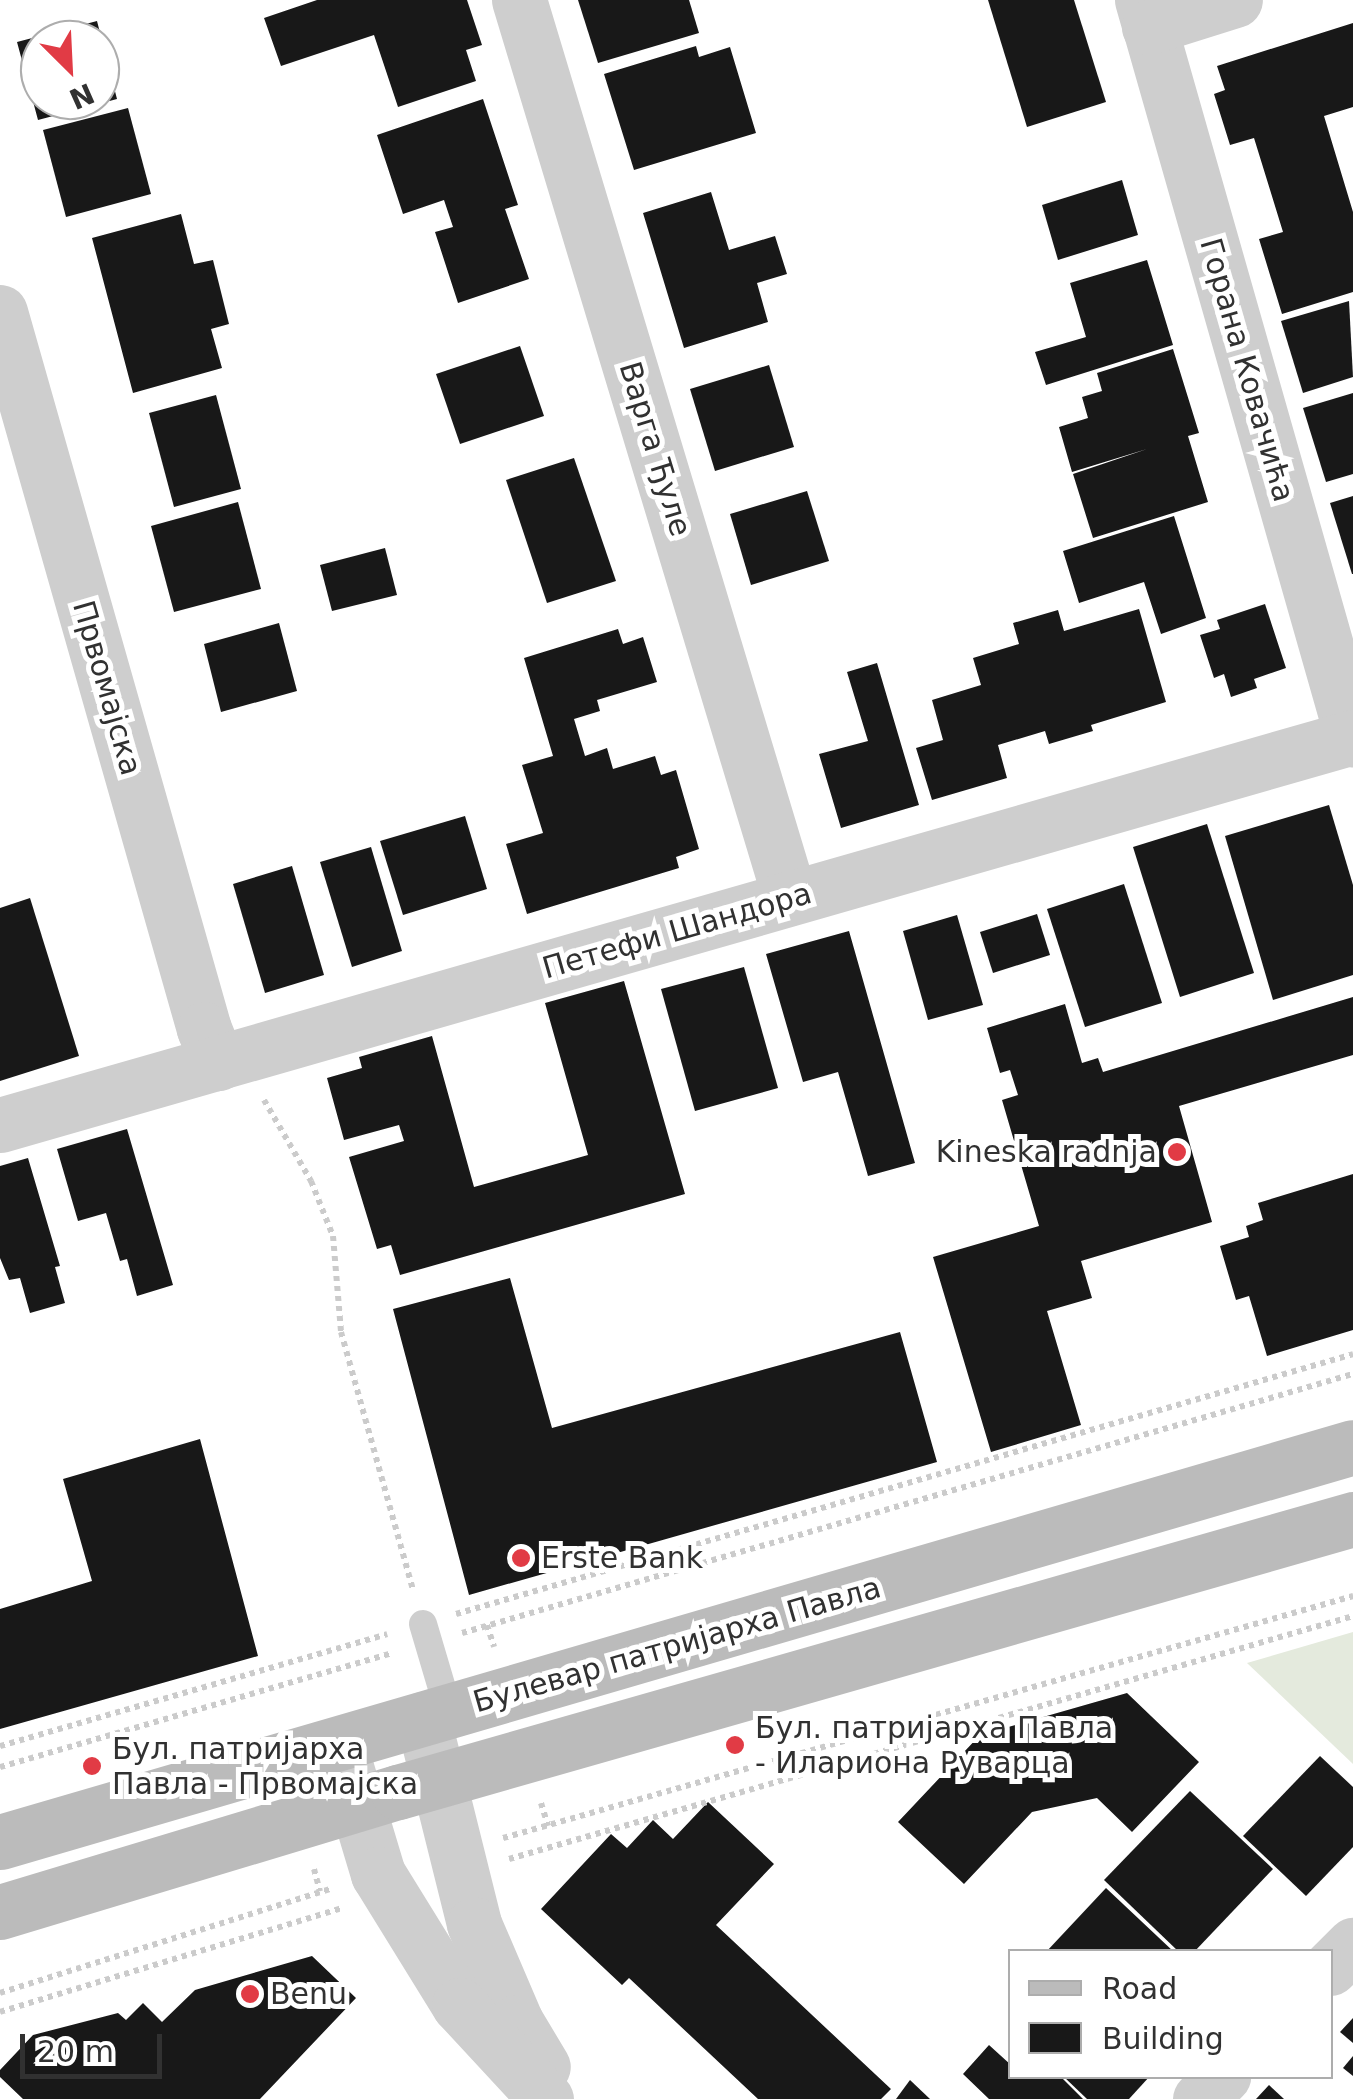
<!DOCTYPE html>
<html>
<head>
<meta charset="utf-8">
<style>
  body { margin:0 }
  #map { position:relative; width:1353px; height:2099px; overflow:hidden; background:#fff; font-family:"DejaVu Sans",sans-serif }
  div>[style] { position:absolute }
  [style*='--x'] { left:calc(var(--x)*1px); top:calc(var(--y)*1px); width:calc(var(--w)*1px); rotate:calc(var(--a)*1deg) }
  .green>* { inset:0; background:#e4eadd }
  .building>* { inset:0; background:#181818 }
  .path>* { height:6px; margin-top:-3px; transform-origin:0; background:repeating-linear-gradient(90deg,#cbcbcb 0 5px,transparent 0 10px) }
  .service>* { height:28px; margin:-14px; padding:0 14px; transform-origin:14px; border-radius:14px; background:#cecece }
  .minor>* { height:55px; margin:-27.5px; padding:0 27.5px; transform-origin:27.5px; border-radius:27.5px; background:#cecece }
  .secondary>* { height:55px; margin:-27.5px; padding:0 27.5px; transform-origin:27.5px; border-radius:27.5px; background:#bbb }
  .dots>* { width:28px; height:28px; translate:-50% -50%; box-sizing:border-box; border:5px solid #fff; border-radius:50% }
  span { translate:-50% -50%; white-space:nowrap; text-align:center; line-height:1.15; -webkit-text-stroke:10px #fff; paint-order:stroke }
  .street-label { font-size:30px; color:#313131 }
  .poi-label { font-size:30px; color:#313131 }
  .right { translate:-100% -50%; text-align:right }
  .left { translate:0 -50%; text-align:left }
  .legend { position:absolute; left:1008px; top:1949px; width:325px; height:130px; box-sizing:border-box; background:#fff; border:2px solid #adadad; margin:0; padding:12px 18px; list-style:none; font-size:30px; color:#313131 }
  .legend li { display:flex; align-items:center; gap:20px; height:50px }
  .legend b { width:50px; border:2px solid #adadad }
  .north { position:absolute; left:20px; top:20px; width:100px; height:100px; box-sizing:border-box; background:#fff; border:2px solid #adadad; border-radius:50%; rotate:156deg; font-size:28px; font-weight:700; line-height:40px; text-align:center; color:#313131 }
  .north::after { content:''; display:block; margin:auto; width:35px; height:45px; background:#e13b45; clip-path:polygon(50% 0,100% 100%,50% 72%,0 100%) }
  .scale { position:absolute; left:20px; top:2034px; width:142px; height:45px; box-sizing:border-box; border:5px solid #313131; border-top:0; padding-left:12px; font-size:30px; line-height:35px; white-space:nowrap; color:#313131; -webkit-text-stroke:8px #fff; paint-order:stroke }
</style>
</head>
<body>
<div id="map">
  <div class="green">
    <div style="clip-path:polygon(1353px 1632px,1353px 1764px,1247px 1663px)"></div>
  </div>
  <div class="building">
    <div style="clip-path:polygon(317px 0,467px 0,482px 45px,466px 50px,476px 81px,398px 107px,374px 35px,281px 66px,264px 18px)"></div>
    <div style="clip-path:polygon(578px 0,689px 0,699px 33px,598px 63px)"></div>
    <div style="clip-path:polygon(988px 0,1074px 0,1106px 102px,1027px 127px)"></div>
    <div style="clip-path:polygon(evenodd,97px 21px,117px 99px,38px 120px,17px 42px,97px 21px,40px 40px,100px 40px,100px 100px,40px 100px,40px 40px)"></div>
    <div style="clip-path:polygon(1353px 23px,1353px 107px,1324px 116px,1353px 212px,1353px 292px,1282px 314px,1259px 239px,1283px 232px,1254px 138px,1230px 145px,1214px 94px,1225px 90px,1217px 66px)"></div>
    <div style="clip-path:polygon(696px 46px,699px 57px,730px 47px,756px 133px,634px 170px,604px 74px)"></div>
    <div style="clip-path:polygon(483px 99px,518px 205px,505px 209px,529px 279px,458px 303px,435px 232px,453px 227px,444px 200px,403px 214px,377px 135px)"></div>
    <div style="clip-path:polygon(128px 108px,151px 194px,66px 217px,43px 130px)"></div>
    <div style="clip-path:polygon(1122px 180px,1138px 235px,1058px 260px,1042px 205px)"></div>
    <div style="clip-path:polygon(711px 192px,729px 250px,775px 236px,787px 274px,757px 283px,768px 322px,684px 348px,643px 213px)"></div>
    <div style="clip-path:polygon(181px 214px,194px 264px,213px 260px,229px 324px,211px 329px,222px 368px,133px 393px,92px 238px)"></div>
    <div style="clip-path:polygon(1147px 260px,1173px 345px,1046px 385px,1035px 352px,1086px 337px,1070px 283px)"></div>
    <div style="clip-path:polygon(1349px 301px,1353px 377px,1303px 393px,1281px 321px)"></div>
    <div style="clip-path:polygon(520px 346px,544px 416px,460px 444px,436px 374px)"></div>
    <div style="clip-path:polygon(1173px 349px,1199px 433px,1188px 436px,1208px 502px,1093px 538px,1073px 474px,1147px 449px,1072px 472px,1059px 427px,1088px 418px,1082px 397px,1102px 391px,1097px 373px)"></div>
    <div style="clip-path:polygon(769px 365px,794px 447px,715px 471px,690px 389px)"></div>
    <div style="clip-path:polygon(1353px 393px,1353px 474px,1326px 482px,1303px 408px)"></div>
    <div style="clip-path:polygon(216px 395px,241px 489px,174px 507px,149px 413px)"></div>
    <div style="clip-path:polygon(574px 458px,616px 581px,547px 603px,506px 480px)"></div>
    <div style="clip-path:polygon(807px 491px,829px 561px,751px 585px,730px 514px)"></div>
    <div style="clip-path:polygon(1353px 496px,1353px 574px,1352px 574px,1330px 503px)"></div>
    <div style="clip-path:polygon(238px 502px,261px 589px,174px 612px,151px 526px)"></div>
    <div style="clip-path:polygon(1174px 516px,1206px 618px,1161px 634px,1144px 582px,1079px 603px,1063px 551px)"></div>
    <div style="clip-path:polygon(385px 548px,397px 595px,332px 611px,320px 565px)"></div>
    <div style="clip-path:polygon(1265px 604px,1286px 668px,1254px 679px,1257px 688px,1231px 697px,1224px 674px,1214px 678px,1200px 635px,1220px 629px,1217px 620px)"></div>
    <div style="clip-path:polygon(1139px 609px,1166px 702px,1091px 725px,1093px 731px,1049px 744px,1045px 731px,998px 745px,1007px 778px,932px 800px,916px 748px,943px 740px,932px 700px,981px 685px,973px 658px,1019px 644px,1013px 623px,1058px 610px,1064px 631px)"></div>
    <div style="clip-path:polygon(279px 623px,297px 691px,221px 712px,204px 644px)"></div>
    <div style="clip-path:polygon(618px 629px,623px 644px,643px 637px,657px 682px,597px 700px,600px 711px,574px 719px,585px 756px,607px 748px,613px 769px,655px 756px,661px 775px,676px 770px,699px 849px,676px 857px,679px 868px,527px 914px,506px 844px,543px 833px,522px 765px,553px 756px,524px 658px)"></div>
    <div style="clip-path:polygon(877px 663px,919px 805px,841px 828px,819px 754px,868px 741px,847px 672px)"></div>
    <div style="clip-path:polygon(1329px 805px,1353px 885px,1353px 975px,1273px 1000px,1225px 836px)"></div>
    <div style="clip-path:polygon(465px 816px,487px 889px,403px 915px,380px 841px)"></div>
    <div style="clip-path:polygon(1207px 824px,1254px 973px,1180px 997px,1133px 847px)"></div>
    <div style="clip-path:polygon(371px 847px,402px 951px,352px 967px,320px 862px)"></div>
    <div style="clip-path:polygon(292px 866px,324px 975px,265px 993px,233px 884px)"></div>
    <div style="clip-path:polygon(1124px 884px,1162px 1003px,1085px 1027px,1047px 909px)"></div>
    <div style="clip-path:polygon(30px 898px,79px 1056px,0 1081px,0 908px)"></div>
    <div style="clip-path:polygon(1037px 914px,1050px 955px,993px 973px,980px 932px)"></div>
    <div style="clip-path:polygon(957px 915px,983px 1005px,928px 1020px,903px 931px)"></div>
    <div style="clip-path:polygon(849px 931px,915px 1163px,868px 1176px,838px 1072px,803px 1082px,766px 954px)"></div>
    <div style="clip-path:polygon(744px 967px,778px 1088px,695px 1111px,661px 989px)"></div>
    <div style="clip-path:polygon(624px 981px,685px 1194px,400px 1275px,391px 1245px,377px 1249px,349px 1157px,404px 1141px,399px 1125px,344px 1140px,327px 1078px,362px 1068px,359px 1057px,432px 1036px,474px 1187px,588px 1155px,545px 1003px)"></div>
    <div style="clip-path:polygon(1353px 997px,1353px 1055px,1179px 1106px,1212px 1222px,1081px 1261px,1092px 1298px,1047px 1311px,1081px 1425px,991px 1452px,933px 1257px,1039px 1226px,1002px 1100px,1018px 1095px,1010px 1070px,1000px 1073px,987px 1028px,1065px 1004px,1082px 1063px,1098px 1058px,1103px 1072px)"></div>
    <div style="clip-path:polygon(127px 1129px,173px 1285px,137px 1296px,127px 1259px,120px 1261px,106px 1213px,78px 1221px,57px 1149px)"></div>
    <div style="clip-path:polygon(28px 1158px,60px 1266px,55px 1267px,65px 1303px,30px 1313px,20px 1278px,9px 1280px,0 1258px,0 1166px)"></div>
    <div style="clip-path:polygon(1353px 1174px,1353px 1330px,1267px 1356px,1249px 1296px,1236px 1300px,1220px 1246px,1249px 1237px,1246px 1226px,1263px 1220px,1258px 1203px)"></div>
    <div style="clip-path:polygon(510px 1278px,552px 1428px,900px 1332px,937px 1462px,469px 1595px,393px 1309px)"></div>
    <div style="clip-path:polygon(200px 1439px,258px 1656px,0 1729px,0 1609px,92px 1581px,63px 1479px)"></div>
    <div style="clip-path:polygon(1127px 1693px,1199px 1762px,1132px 1832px,1097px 1798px,1032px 1812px,964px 1884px,898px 1822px,980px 1735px)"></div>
    <div style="clip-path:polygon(1320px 1756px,1353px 1787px,1353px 1847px,1306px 1896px,1243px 1836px)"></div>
    <div style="clip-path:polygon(1190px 1791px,1273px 1869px,1194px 1952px,1179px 1952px,1104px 1880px)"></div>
    <div style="clip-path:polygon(708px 1802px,774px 1864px,716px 1925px,891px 2089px,881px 2099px,758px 2099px,629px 1978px,622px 1985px,541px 1909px,611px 1834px,627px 1848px,653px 1820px,673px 1839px)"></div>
    <div style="clip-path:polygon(1106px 1888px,1174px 1952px,1046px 1952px)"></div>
    <div style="clip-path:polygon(312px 1956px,356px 1998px,260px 2099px,23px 2099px,0 2077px,0 2070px,33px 2035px,118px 2013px,126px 2020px,143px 2003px,162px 2022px,195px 1990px)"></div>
    <div style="clip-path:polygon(1353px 2018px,1353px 2043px,1340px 2032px)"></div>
    <div style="clip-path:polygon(989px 2045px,1011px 2065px,1011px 2076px,1060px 2076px,1083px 2099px,989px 2099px,963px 2074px)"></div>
    <div style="clip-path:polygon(1353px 2056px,1353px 2076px,1343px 2068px)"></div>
    <div style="clip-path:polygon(1063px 2076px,1150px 2076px,1129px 2099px,1087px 2099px)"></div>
    <div style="clip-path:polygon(910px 2080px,930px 2099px,896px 2099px)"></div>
    <div style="clip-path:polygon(1269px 2085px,1284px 2099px,1256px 2099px)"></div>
  </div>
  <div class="path">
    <div style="--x:264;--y:1100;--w:94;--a:59.9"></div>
    <div style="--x:311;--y:1181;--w:59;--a:68.2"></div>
    <div style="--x:333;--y:1236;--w:96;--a:85.2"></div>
    <div style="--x:341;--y:1332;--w:268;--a:74.4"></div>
    <div style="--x:456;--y:1614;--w:934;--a:-16.16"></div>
    <div style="--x:487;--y:1625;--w:23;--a:72"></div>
    <div style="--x:462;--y:1633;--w:928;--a:-16.21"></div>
    <div style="--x:0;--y:1746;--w:403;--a:-16.1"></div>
    <div style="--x:0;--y:1767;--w:409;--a:-16.2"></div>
    <div style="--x:541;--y:1803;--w:24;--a:73"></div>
    <div style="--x:503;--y:1838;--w:884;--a:-15.89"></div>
    <div style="--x:509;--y:1859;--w:878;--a:-16.06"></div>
    <div style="--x:314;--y:1869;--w:23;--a:75"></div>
    <div style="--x:0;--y:1993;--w:349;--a:-17.5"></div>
    <div style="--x:0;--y:2012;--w:358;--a:-16.9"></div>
  </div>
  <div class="service">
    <div style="--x:423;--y:1624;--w:92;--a:73.5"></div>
  </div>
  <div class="minor">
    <div style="--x:519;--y:0;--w:938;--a:73.21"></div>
    <div style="--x:1142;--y:0;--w:769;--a:74.09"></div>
    <div style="--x:1149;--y:27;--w:90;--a:-17.4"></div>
    <div style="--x:0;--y:312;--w:745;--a:74.12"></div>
    <div style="--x:204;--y:1029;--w:37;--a:68"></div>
    <div style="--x:0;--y:1125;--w:1408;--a:-16"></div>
    <div style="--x:423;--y:1719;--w:211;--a:76"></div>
    <div style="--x:474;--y:1924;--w:107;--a:66.8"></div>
    <div style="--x:516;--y:2022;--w:52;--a:59"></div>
    <div style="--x:339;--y:1744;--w:136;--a:73.3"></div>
    <div style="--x:378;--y:1874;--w:154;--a:58.3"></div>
    <div style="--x:459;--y:2005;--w:128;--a:47.2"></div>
    <div style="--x:1330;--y:1968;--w:33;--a:-45"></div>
    <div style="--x:1200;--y:2099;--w:33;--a:-45"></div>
  </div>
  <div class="secondary">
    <div style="--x:0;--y:1842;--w:1409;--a:-16.27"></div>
    <div style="--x:0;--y:1912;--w:416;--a:-16.8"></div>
    <div style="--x:398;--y:1792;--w:993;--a:-15.95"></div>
  </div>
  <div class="dots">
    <div style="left:1177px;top:1152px;background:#e13b45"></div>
    <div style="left:521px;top:1558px;background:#e13b45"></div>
    <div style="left:735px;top:1745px;background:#e13b45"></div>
    <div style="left:92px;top:1766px;background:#e13b45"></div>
    <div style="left:250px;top:1994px;background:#e13b45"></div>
  </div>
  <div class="street-label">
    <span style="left:1247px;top:370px;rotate:74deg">Горана Ковачића</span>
    <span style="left:655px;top:449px;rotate:73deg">Варга Ђуле</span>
    <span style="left:107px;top:688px;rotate:74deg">Првомајска</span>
    <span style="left:677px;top:931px;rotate:-16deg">Петефи Шандора</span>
    <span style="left:677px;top:1645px;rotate:-16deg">Булевар патријарха Павла</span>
  </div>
  <div class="poi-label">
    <span class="right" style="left:1157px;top:1152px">Kineska radnja</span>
    <span class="left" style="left:541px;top:1558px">Erste Bank</span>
    <span class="left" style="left:755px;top:1745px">Бул. патријарха Павла<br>- Илариона Руварца</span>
    <span class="left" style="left:112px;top:1766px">Бул. патријарха<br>Павла - Првомајска</span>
    <span class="left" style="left:270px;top:1994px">Benu</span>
  </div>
  <ul class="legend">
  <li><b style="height:12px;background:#bbb"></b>Road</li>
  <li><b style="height:28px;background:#181818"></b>Building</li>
  </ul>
  <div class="north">N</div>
  <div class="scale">20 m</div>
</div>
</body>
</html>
